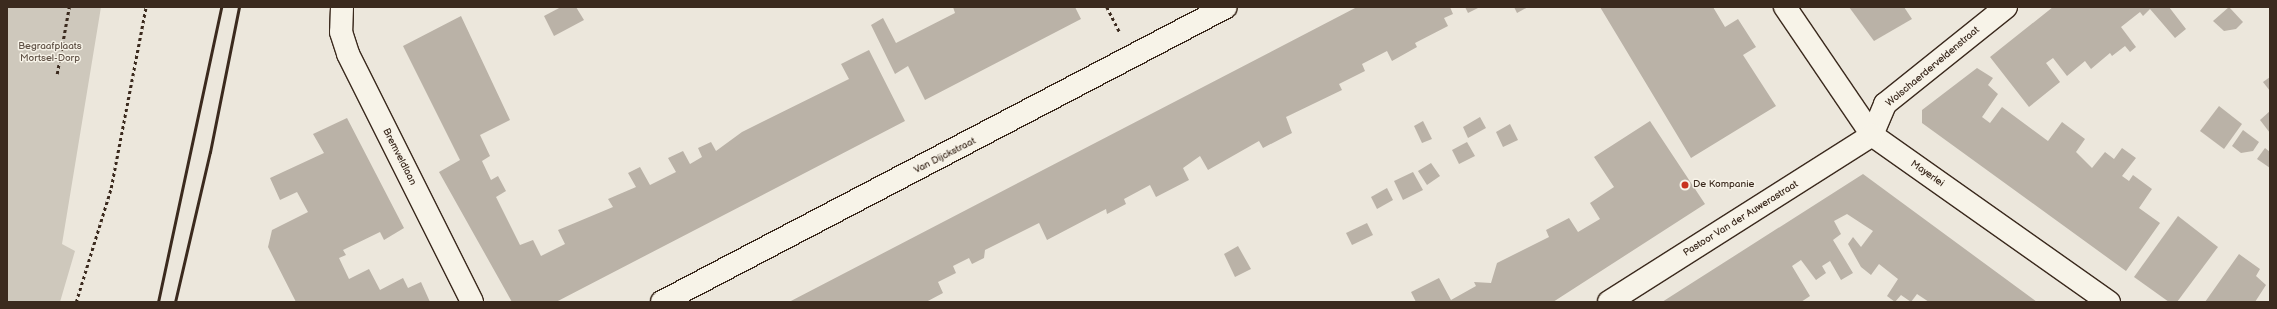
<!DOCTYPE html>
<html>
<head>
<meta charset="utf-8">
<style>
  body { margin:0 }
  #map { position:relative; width:2277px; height:309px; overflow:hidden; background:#ece7dc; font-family:"Balsamiq Sans",sans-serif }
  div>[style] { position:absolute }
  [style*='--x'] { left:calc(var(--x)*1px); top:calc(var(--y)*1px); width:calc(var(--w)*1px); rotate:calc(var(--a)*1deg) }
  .green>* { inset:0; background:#cec8bc }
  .building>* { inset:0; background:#bab2a7 }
  .path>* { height:2.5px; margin-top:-1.25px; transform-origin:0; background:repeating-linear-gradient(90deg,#3b2a1e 0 3px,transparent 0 6px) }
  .roads { filter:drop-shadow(1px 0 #3b2a1e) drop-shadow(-1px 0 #3b2a1e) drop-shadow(0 1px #3b2a1e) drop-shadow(0 -1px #3b2a1e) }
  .street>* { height:22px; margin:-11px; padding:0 11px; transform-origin:11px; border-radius:11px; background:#f7f3e8 }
  .rail>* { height:3px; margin:-1.5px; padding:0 1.5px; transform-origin:1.5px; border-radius:1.5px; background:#3b2a1e }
  .dots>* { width:11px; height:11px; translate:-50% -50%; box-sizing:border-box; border:2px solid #f7f3e8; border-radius:50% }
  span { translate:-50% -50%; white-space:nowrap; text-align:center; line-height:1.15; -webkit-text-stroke:3px #f7f3e8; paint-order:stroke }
  .park-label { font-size:10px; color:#605246 }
  .street-label { font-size:10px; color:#3b2a1e }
  .poi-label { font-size:10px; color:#3b2a1e }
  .left { translate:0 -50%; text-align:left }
  .frame { position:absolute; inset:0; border:8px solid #3b2a1e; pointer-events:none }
</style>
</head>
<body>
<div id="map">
  <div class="green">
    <div style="clip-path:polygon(7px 7px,101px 7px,62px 244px,75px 251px,60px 302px,7px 302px)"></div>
  </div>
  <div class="building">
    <div style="clip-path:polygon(561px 7px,576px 7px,584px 20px,554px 36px,544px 16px)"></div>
    <div style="clip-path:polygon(953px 7px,1075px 7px,1081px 19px,925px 100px,908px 66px,895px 74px,871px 25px,883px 18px,896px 43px,955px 13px)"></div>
    <div style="clip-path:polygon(1357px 7px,1450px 7px,1453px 14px,1444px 18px,1448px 26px,1415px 43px,1417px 47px,1392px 61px,1387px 51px,1362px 64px,1365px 71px,1339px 84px,1342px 90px,1286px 117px,1292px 133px,1263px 148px,1259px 141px,1208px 170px,1200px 156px,1183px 168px,1189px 180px,1156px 197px,1150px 185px,1124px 199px,1126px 204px,1107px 214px,1106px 209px,1047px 240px,1039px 223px,985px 250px,984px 258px,972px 264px,969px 258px,953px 266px,956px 273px,938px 282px,943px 293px,926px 302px,789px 302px)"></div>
    <div style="clip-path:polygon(1465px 7px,1480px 7px,1468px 13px)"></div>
    <div style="clip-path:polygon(1514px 7px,1528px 7px,1517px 13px)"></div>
    <div style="clip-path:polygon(1600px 7px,1713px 7px,1725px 27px,1738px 19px,1756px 47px,1743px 55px,1776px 106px,1691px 158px)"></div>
    <div style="clip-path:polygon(1849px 7px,1904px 7px,1912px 19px,1874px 41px)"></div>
    <div style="clip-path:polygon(2053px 7px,2169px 7px,2186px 29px,2175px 38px,2150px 9px,2143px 16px,2140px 12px,2121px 27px,2136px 47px,2130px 52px,2125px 46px,2112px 56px,2110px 53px,2091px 69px,2085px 61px,2067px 76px,2053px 58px,2046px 63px,2060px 82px,2029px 107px,1990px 57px)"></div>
    <div style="clip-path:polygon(2229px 7px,2243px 22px,2236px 29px,2224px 31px,2213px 21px)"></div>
    <div style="clip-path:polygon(461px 16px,510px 120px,480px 135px,490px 156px,482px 161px,491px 180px,498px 176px,506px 191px,496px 197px,520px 245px,533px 240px,541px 256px,565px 244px,558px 230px,613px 207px,608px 199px,636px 187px,628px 173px,640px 167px,650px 185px,676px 172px,668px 158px,683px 151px,690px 164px,702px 157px,698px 148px,711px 142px,716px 151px,742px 132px,849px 79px,841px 64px,869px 50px,905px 121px,556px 302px,512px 302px,439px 172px,460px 160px,403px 46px)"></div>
    <div style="clip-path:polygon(1977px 68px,1993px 78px,1988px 85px,1998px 94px,1982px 117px,1990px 123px,2002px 107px,2048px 141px,2062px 122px,2085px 139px,2076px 152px,2092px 168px,2105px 152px,2114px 159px,2122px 148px,2136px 158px,2122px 176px,2129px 181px,2133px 175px,2152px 189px,2139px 208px,2160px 223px,2126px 271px,1922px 123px,1922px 110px)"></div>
    <div style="clip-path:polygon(2270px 77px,2270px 91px,2263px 82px)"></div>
    <div style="clip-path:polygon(2219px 106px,2242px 124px,2224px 149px,2200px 131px)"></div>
    <div style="clip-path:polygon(2270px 111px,2270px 133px,2260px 120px)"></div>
    <div style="clip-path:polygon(1480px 117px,1486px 128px,1468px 138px,1463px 127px)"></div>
    <div style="clip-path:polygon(347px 118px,404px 228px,384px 240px,380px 232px,343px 250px,346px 255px,339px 258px,349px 279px,369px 269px,380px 290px,403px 278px,408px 288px,421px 282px,430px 302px,296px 302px,268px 247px,272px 230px,308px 212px,297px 192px,280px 200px,270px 178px,324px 153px,313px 134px)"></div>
    <div style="clip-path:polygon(1423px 121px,1432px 139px,1422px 143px,1414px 126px)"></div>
    <div style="clip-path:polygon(1650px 121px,1705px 204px,1553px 302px,1416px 302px,1411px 292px,1439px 278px,1451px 300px,1476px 286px,1474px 282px,1491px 283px,1497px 263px,1549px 237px,1546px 230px,1569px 218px,1578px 232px,1600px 219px,1590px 203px,1614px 187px,1594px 157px)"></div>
    <div style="clip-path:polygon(1510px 124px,1518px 140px,1503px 147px,1496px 132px)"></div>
    <div style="clip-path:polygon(2243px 130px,2259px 142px,2253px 151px,2241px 153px,2232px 146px)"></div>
    <div style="clip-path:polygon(1467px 142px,1475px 156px,1459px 164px,1452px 150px)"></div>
    <div style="clip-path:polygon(2265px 148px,2270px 152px,2270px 168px,2257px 159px)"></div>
    <div style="clip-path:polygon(1431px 163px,1440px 176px,1427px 185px,1418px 171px)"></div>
    <div style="clip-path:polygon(1413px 172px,1423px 190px,1403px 200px,1394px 181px)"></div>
    <div style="clip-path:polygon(1863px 174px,2037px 302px,1929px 302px,1917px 294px,1911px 302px,1901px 295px,1895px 302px,1887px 296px,1898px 279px,1879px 264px,1871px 275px,1861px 267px,1848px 244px,1853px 237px,1861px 247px,1873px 231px,1847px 214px,1834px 221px,1841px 234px,1833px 240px,1853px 273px,1841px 280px,1830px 261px,1822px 266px,1826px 273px,1816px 280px,1801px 260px,1792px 266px,1810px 296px,1801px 302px,1662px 302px)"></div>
    <div style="clip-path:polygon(1387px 188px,1393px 200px,1377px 209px,1371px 197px)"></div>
    <div style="clip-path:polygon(2178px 216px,2218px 247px,2177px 302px,2169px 302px,2134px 277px)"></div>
    <div style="clip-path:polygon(1367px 223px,1373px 235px,1352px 245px,1346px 233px)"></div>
    <div style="clip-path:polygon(1238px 246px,1251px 269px,1235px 277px,1224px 254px)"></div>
    <div style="clip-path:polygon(2239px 254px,2260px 269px,2256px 276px,2266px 285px,2255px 302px,2205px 302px)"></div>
  </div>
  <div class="path">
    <div style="--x:1107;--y:7;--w:28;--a:63"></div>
    <div style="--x:57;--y:74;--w:68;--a:-79.8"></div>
    <div style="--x:76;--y:302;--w:119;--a:-72.9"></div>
    <div style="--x:111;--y:188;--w:184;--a:-79.1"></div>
  </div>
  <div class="roads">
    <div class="street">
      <div style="--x:342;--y:7;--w:25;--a:92"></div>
      <div style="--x:341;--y:32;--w:23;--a:72"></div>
      <div style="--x:348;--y:54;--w:277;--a:63.4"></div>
      <div style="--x:1785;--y:7;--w:155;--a:55.8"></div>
      <div style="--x:1872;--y:135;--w:290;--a:35.2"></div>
      <div style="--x:1872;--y:135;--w:34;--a:-67"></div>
      <div style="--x:1885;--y:104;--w:155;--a:-38.7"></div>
      <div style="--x:662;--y:302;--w:636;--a:-27.61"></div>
      <div style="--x:1609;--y:302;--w:312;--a:-32.4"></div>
    </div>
  </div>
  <div class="rail">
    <div style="--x:158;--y:302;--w:302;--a:-77.9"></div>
    <div style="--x:175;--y:302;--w:154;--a:-76.9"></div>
    <div style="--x:210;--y:152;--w:148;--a:-78.7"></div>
  </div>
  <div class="dots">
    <div style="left:1685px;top:185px;background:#c8321e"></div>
  </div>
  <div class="park-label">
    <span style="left:50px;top:52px">Begraafplaats<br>Mortsel-Dorp</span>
  </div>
  <div class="street-label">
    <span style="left:1933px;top:67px;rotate:-40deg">Wolschaerderveldenstraat</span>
    <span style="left:945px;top:156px;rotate:-27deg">Van Dijckstraat</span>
    <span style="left:399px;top:157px;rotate:63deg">Bremveldlaan</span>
    <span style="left:1927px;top:174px;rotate:35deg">Mayerlei</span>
    <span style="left:1741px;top:219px;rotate:-32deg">Pastoor Van der Auwerastraat</span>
  </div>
  <div class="poi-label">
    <span class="left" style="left:1693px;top:185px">De Kompanie</span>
  </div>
  <div class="frame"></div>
</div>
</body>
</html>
